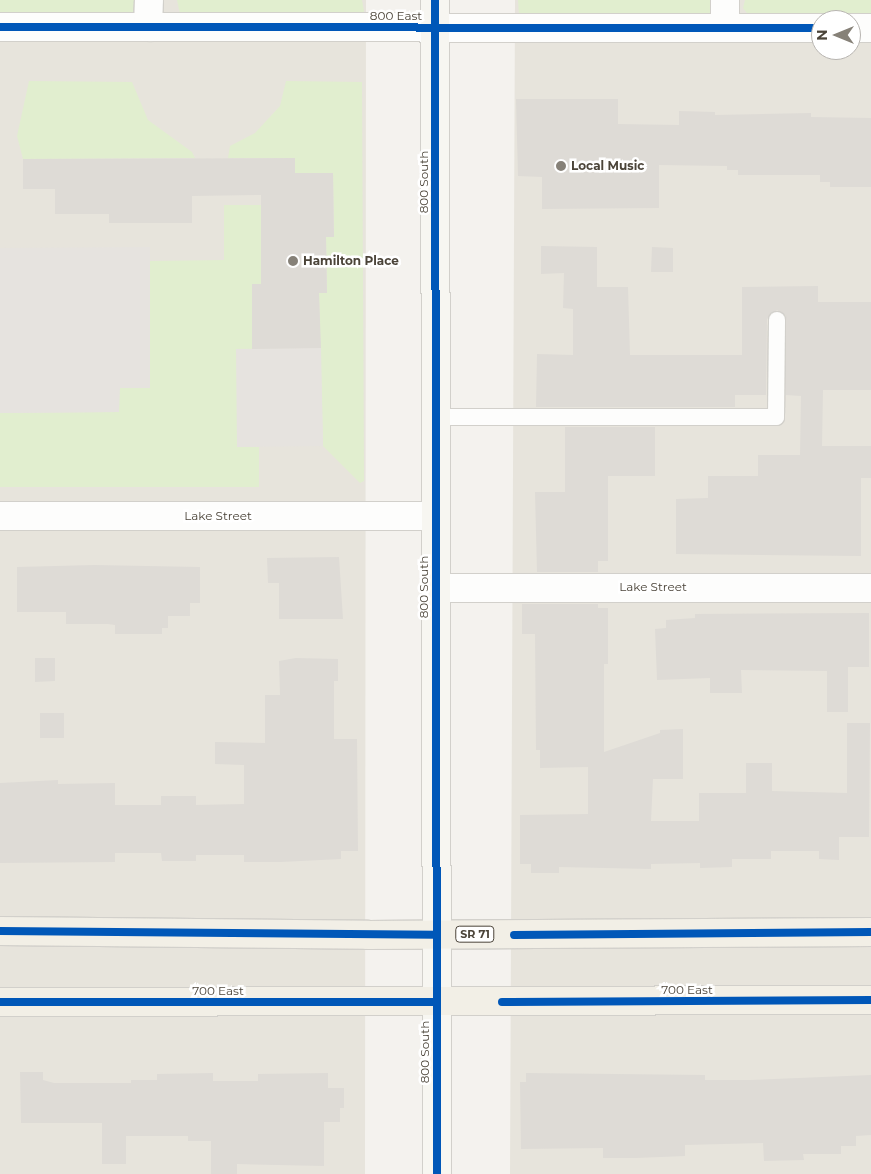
<!DOCTYPE html>
<html>
<head>
<meta charset="utf-8">
<style>
  body { margin:0 }
  #map { position:relative; width:871px; height:1174px; overflow:hidden; background:#f4f2ee; font-family:Montserrat,sans-serif }
  div>[style] { position:absolute }
  [style*='--x'] { left:calc(var(--x)*1px); top:calc(var(--y)*1px); width:calc(var(--w)*1px); rotate:calc(var(--a)*1deg) }
  .residential>* { inset:0; background:#e7e4dc }
  .green>* { inset:0; background:#e1eecf }
  .parking>* { inset:0; background:#e6e3df }
  .building>* { inset:0; background:#dedbd6 }
  .roads { filter:drop-shadow(1px 0 #d2d0cb) drop-shadow(-1px 0 #d2d0cb) drop-shadow(0 1px #d2d0cb) drop-shadow(0 -1px #d2d0cb) }
  .service>* { height:16px; margin:-8px; padding:0 8px; transform-origin:8px; border-radius:8px; background:#fdfdfc }
  .minor>* { height:28px; margin:-14px; padding:0 14px; transform-origin:14px; border-radius:14px; background:#fdfdfc }
  .secondary>* { height:28px; margin:-14px; padding:0 14px; transform-origin:14px; border-radius:14px; background:#f7f6f1 }
  .primary>* { height:28px; margin:-14px; padding:0 14px; transform-origin:14px; border-radius:14px; background:#f2efe6 }
  .cycleway>* { height:8px; margin:-4px; padding:0 4px; transform-origin:4px; border-radius:4px; background:#0057b8 }
  .dots>* { width:14px; height:14px; translate:-50% -50%; box-sizing:border-box; border:2px solid #fff; border-radius:50% }
  span { translate:-50% -50%; white-space:nowrap; text-align:center; line-height:1.15; -webkit-text-stroke:5px #fff; paint-order:stroke }
  .shield-label span { padding:1px 4px; background:#fff; border:1px solid; border-radius:4px; -webkit-text-stroke-width:0 }
  .shield-label { font-size:11px; color:#4b4439; font-weight:700 }
  .street-label { font-size:12px; color:#4b4439 }
  .poi-label { font-size:12px; color:#4b4439; font-weight:700 }
  .left { translate:0 -50%; text-align:left }
  .north { position:absolute; left:811px; top:10px; width:50px; height:50px; box-sizing:border-box; background:#fff; border:1px solid #b7b4b0; border-radius:50%; rotate:270deg; font-size:14px; font-weight:700; line-height:20px; text-align:center; color:#4b4439 }
  .north::after { content:''; display:block; margin:auto; width:18px; height:22px; background:#868178; clip-path:polygon(50% 0,100% 100%,50% 72%,0 100%) }
</style>
</head>
<body>
<div id="map">
  <div class="residential">
    <div style="clip-path:polygon(0 0,366px 0,365px 1174px,0 1174px)"></div>
    <div style="clip-path:polygon(evenodd,515px 0,871px 0,871px 1174px,510px 1174px,515px 0,821px 20px,851px 20px,851px 50px,821px 50px,821px 20px)"></div>
  </div>
  <div class="green">
    <div style="clip-path:polygon(0 0,143px 0,142px 14px,0 20px)"></div>
    <div style="clip-path:polygon(177px 0,362px 0,364px 11px,362px 16px,180px 14px)"></div>
    <div style="clip-path:polygon(518px 0,712px 0,713px 6px,708px 18px,519px 14px)"></div>
    <div style="clip-path:polygon(745px 0,871px 0,871px 20px,750px 17px,743px 8px)"></div>
    <div style="clip-path:polygon(29px 81px,132px 82px,148px 120px,192px 152px,195px 158px,23px 159px,17px 136px)"></div>
    <div style="clip-path:polygon(286px 81px,362px 82px,364px 481px,360px 483px,323px 446px,319px 293px,327px 292px,326px 237px,334px 237px,333px 173px,295px 173px,294px 158px,228px 158px,230px 146px,255px 133px,280px 106px)"></div>
    <div style="clip-path:polygon(224px 205px,269px 205px,261px 228px,261px 284px,252px 349px,237px 349px,237px 447px,259px 447px,259px 487px,0 487px,0 413px,119px 412px,119px 388px,150px 387px,149px 261px,224px 260px)"></div>
  </div>
  <div class="parking">
    <div style="clip-path:polygon(150px 247px,150px 388px,120px 388px,119px 412px,0 413px,0 248px)"></div>
    <div style="clip-path:polygon(321px 348px,323px 446px,237px 447px,236px 349px)"></div>
  </div>
  <div class="building">
    <div style="clip-path:polygon(516px 99px,618px 99px,618px 124px,679px 125px,679px 111px,715px 112px,715px 115px,811px 113px,811px 117px,871px 118px,871px 187px,830px 187px,830px 182px,820px 182px,820px 175px,738px 175px,738px 170px,727px 170px,727px 166px,659px 165px,659px 208px,542px 209px,542px 177px,518px 176px)"></div>
    <div style="clip-path:polygon(295px 158px,295px 173px,333px 173px,334px 237px,326px 237px,327px 293px,319px 293px,321px 348px,252px 349px,252px 284px,261px 284px,261px 195px,192px 196px,192px 223px,109px 223px,109px 214px,55px 214px,55px 189px,23px 189px,23px 159px)"></div>
    <div style="clip-path:polygon(541px 246px,597px 247px,597px 287px,628px 287px,630px 355px,742px 355px,742px 287px,818px 286px,818px 302px,871px 302px,871px 390px,823px 390px,822px 446px,871px 446px,871px 478px,861px 478px,861px 556px,676px 554px,676px 499px,708px 498px,708px 476px,758px 476px,758px 455px,800px 455px,801px 396px,786px 395px,786px 316px,777px 310px,767px 319px,766px 395px,735px 395px,735px 407px,536px 407px,537px 354px,573px 355px,573px 309px,563px 308px,564px 273px,541px 274px)"></div>
    <div style="clip-path:polygon(652px 247px,673px 248px,673px 272px,651px 272px)"></div>
    <div style="clip-path:polygon(565px 427px,655px 427px,655px 476px,608px 476px,608px 561px,598px 561px,598px 572px,537px 572px,535px 492px,565px 492px)"></div>
    <div style="clip-path:polygon(339px 557px,343px 619px,279px 619px,279px 583px,268px 583px,267px 558px)"></div>
    <div style="clip-path:polygon(94px 565px,200px 567px,200px 603px,190px 603px,190px 616px,168px 616px,168px 628px,162px 628px,162px 634px,115px 634px,115px 625px,108px 624px,66px 624px,66px 612px,17px 612px,17px 567px)"></div>
    <div style="clip-path:polygon(522px 604px,598px 604px,598px 608px,608px 608px,608px 664px,604px 664px,604px 752px,660px 733px,660px 730px,683px 729px,683px 779px,653px 779px,651px 821px,699px 821px,699px 793px,746px 793px,746px 763px,772px 763px,772px 791px,847px 793px,847px 723px,870px 723px,869px 837px,839px 837px,839px 860px,819px 859px,819px 851px,771px 851px,771px 859px,732px 859px,732px 867px,700px 868px,700px 863px,651px 864px,651px 869px,559px 867px,559px 873px,531px 873px,531px 864px,520px 864px,520px 815px,588px 814px,588px 767px,540px 768px,540px 750px,536px 750px,535px 634px,522px 634px)"></div>
    <div style="clip-path:polygon(869px 613px,869px 667px,848px 667px,848px 712px,827px 712px,827px 671px,741px 670px,742px 693px,710px 693px,710px 678px,657px 680px,655px 629px,666px 628px,666px 620px,695px 618px,695px 614px)"></div>
    <div style="clip-path:polygon(35px 658px,55px 658px,55px 681px,35px 682px)"></div>
    <div style="clip-path:polygon(296px 658px,338px 659px,338px 681px,334px 681px,334px 739px,357px 739px,358px 851px,341px 851px,341px 859px,281px 862px,244px 862px,244px 855px,196px 855px,196px 861px,162px 861px,161px 853px,115px 853px,115px 862px,0 863px,0 783px,58px 780px,58px 784px,115px 783px,115px 805px,161px 805px,161px 796px,196px 796px,196px 805px,244px 804px,244px 765px,215px 764px,215px 742px,265px 743px,265px 695px,280px 695px,279px 661px)"></div>
    <div style="clip-path:polygon(40px 713px,64px 713px,64px 738px,40px 738px)"></div>
    <div style="clip-path:polygon(20px 1072px,43px 1072px,43px 1080px,54px 1083px,131px 1083px,131px 1080px,157px 1080px,157px 1074px,213px 1073px,213px 1081px,258px 1081px,258px 1074px,328px 1073px,328px 1088px,344px 1088px,344px 1108px,340px 1108px,340px 1122px,324px 1122px,324px 1166px,237px 1164px,237px 1174px,211px 1174px,211px 1141px,188px 1141px,188px 1136px,126px 1136px,126px 1164px,102px 1164px,102px 1123px,21px 1123px)"></div>
    <div style="clip-path:polygon(526px 1073px,705px 1075px,705px 1080px,750px 1080px,871px 1075px,871px 1135px,856px 1136px,856px 1146px,841px 1146px,841px 1154px,803px 1154px,804px 1160px,764px 1161px,763px 1143px,685px 1145px,685px 1156px,636px 1158px,603px 1158px,603px 1148px,521px 1149px,520px 1082px,526px 1082px)"></div>
  </div>
  <div class="roads">
    <div class="service">
      <div style="--x:435;--y:417;--w:341;--a:0"></div>
      <div style="--x:776;--y:417;--w:97;--a:-89.4"></div>
    </div>
    <div class="minor">
      <div style="--x:0;--y:27;--w:821;--a:0.07"></div>
      <div style="--x:148;--y:27;--w:27;--a:-88"></div>
      <div style="--x:725;--y:28;--w:28;--a:-90"></div>
      <div style="--x:851;--y:28;--w:20;--a:0"></div>
      <div style="--x:0;--y:516;--w:435;--a:0"></div>
      <div style="--x:435;--y:588;--w:436;--a:0"></div>
    </div>
    <div class="secondary">
      <div style="--x:435;--y:0;--w:1174;--a:89.9"></div>
    </div>
    <div class="primary">
      <div style="--x:0;--y:931;--w:368;--a:0.6"></div>
      <div style="--x:368;--y:935;--w:503;--a:-0.34"></div>
      <div style="--x:0;--y:1002;--w:871;--a:-0.13"></div>
    </div>
  </div>
  <div class="cycleway">
    <div style="--x:435;--y:0;--w:1174;--a:89.9"></div>
    <div style="--x:0;--y:27;--w:821;--a:0.07"></div>
    <div style="--x:0;--y:931;--w:436;--a:0.5"></div>
    <div style="--x:514;--y:935;--w:357;--a:-0.5"></div>
    <div style="--x:0;--y:1002;--w:436;--a:0"></div>
    <div style="--x:502;--y:1002;--w:369;--a:-0.3"></div>
  </div>
  <div class="dots">
    <div style="left:561px;top:166px;background:#868178"></div>
    <div style="left:293px;top:261px;background:#868178"></div>
  </div>
  <div class="shield-label">
    <span style="left:475px;top:934px">SR 71</span>
  </div>
  <div class="street-label">
    <span style="left:396px;top:16px">800 East</span>
    <span style="left:424px;top:182px;rotate:-90deg">800 South</span>
    <span style="left:218px;top:516px">Lake Street</span>
    <span style="left:424px;top:587px;rotate:-90deg">800 South</span>
    <span style="left:653px;top:587px">Lake Street</span>
    <span style="left:687px;top:990px">700 East</span>
    <span style="left:218px;top:991px">700 East</span>
    <span style="left:425px;top:1052px;rotate:-90deg">800 South</span>
  </div>
  <div class="poi-label">
    <span class="left" style="left:571px;top:166px">Local Music</span>
    <span class="left" style="left:303px;top:261px">Hamilton Place</span>
  </div>
  <div class="north">N</div>
</div>
</body>
</html>
